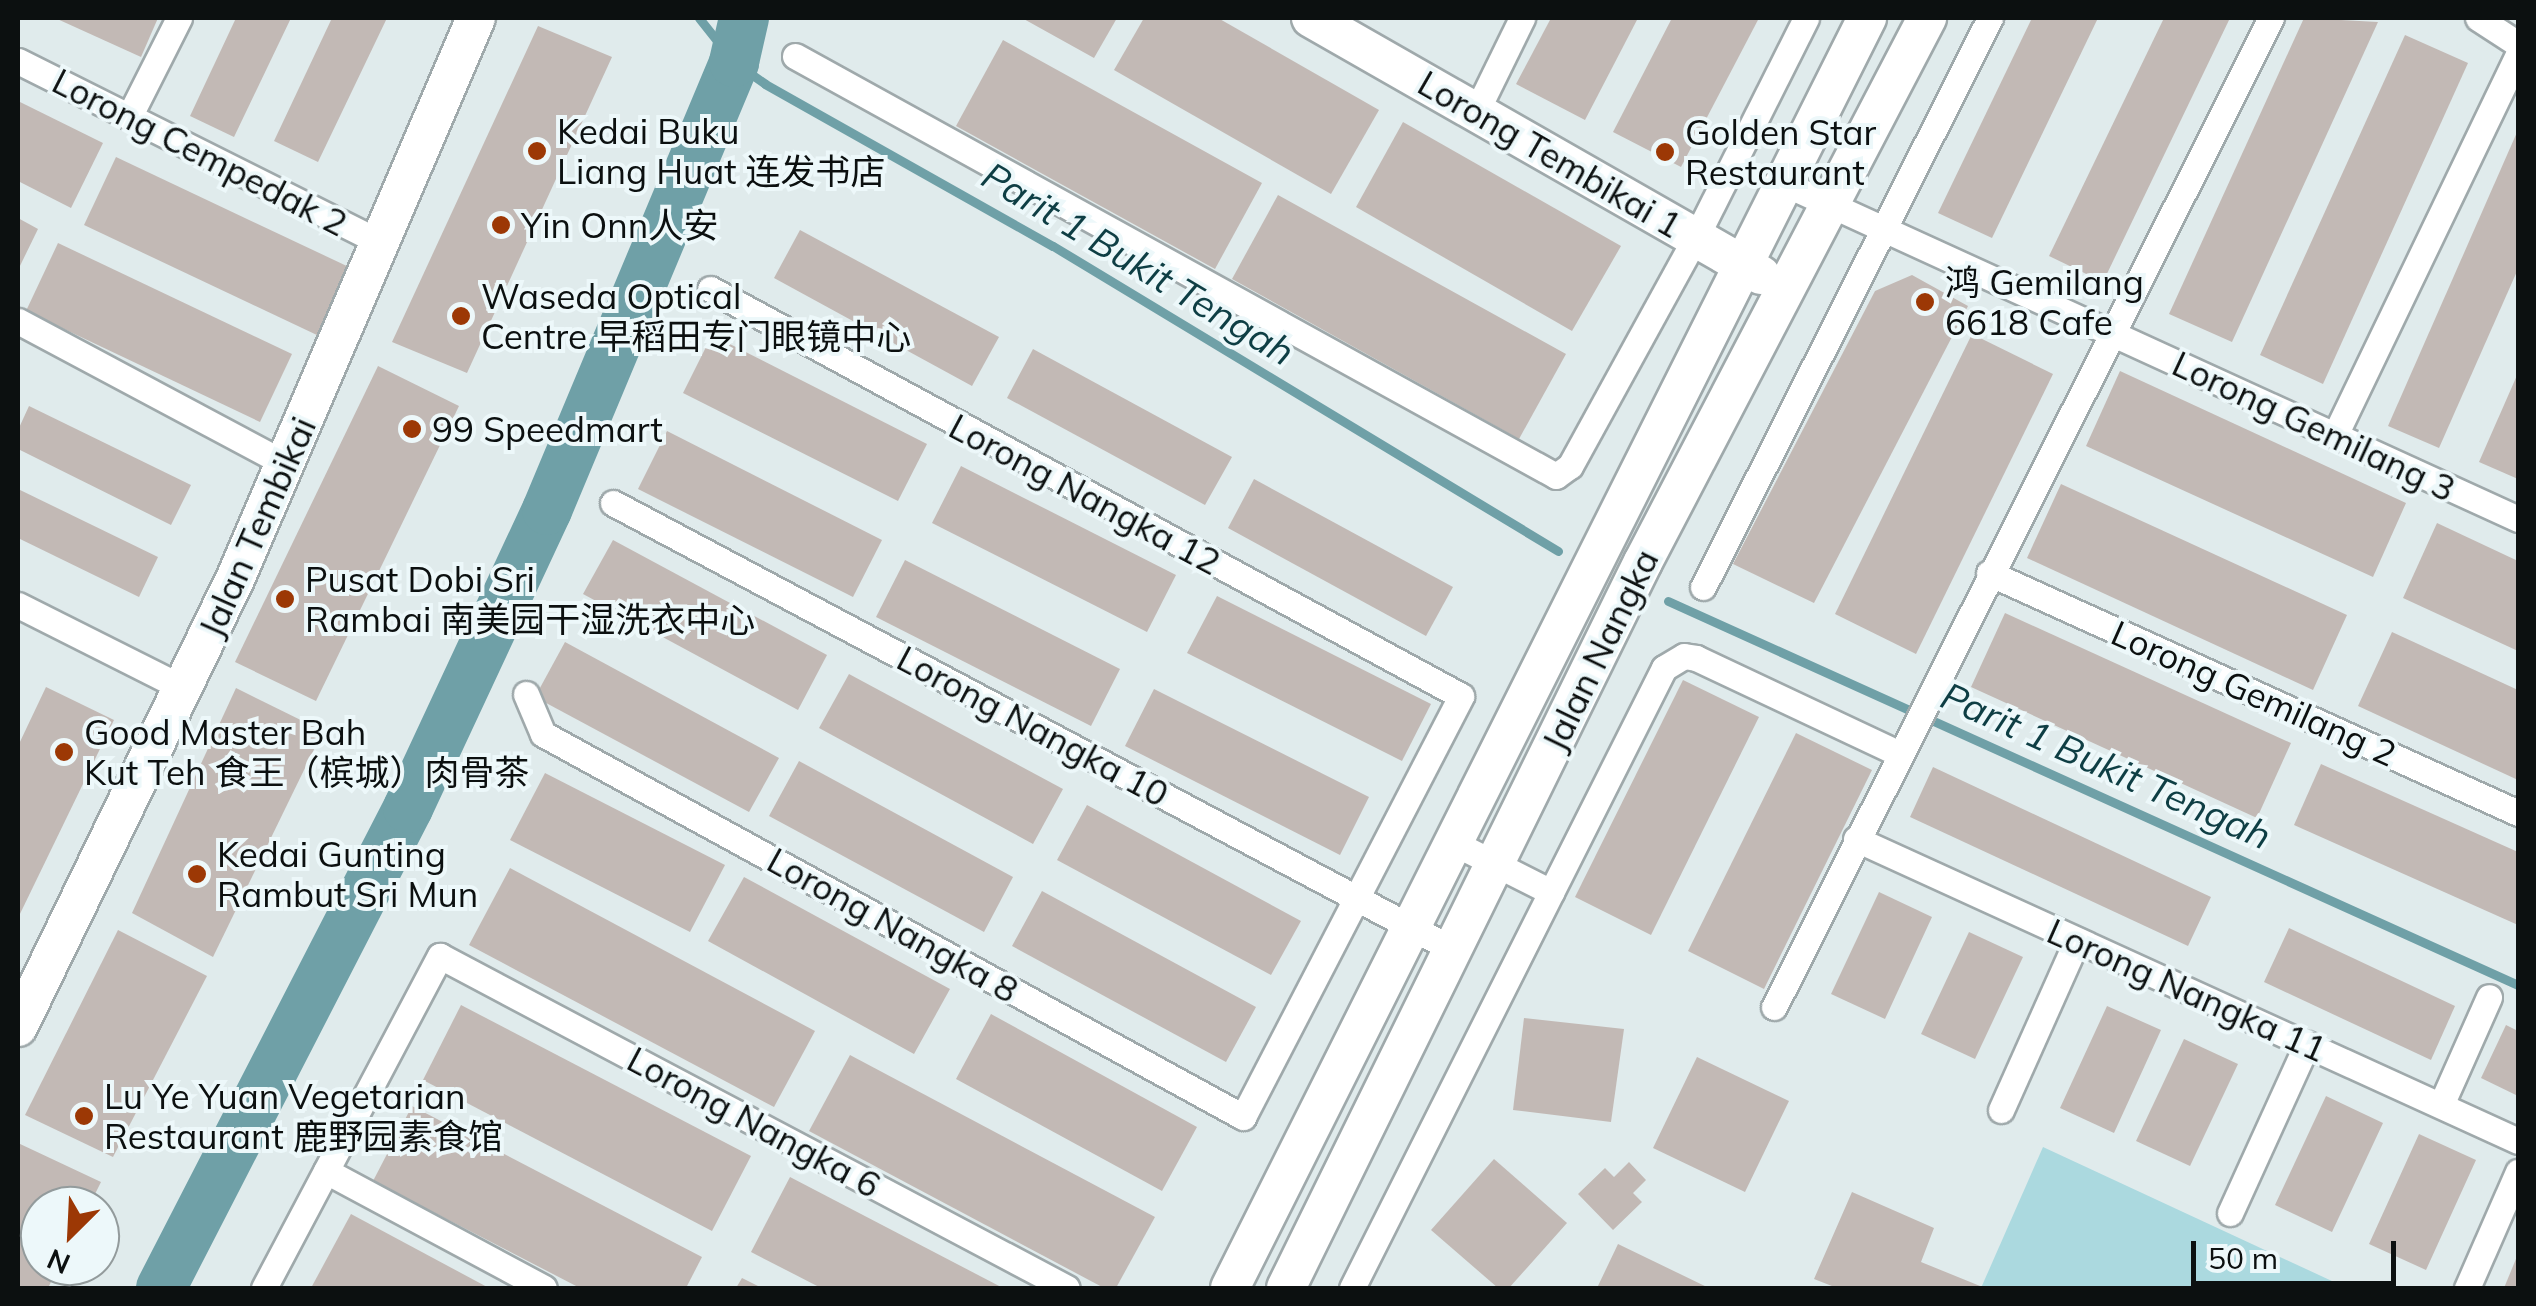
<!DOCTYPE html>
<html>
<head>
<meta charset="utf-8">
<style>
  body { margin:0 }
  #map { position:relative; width:2536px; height:1306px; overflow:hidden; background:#e0ebec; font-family:Mulish,"Noto Sans SC",sans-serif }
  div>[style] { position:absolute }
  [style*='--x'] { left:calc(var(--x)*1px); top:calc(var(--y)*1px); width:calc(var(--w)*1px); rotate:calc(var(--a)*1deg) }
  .green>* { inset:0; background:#abd9df }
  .stream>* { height:9px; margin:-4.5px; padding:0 4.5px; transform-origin:4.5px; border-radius:4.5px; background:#6fa0a7 }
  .river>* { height:50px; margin:-25px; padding:0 25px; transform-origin:25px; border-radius:25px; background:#6fa0a7 }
  .building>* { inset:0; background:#c2b9b5 }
  .roads { filter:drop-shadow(2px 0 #9fa9ab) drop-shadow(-2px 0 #9fa9ab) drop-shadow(0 2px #9fa9ab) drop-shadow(0 -2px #9fa9ab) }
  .street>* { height:25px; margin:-12.5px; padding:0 12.5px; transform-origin:12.5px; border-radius:12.5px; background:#fff }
  .secondary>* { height:38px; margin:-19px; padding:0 19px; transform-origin:19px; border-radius:19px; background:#fff }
  .dots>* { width:28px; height:28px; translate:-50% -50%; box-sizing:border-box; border:5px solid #edf8fa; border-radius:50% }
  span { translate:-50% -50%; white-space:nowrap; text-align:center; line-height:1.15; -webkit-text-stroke:8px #edf8fa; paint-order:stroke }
  .poi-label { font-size:35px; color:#0c1010 }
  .left { translate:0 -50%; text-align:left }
  .street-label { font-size:35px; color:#0c1010 }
  .water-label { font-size:38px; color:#0e3e44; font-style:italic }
  .frame { position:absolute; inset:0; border:20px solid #0c1010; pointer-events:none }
  .north { position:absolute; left:20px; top:1186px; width:100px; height:100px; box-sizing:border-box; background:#edf8fa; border:2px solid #939b9c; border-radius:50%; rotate:204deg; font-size:28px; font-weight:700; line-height:40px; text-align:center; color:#0c1010 }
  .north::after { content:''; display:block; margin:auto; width:35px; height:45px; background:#9c3805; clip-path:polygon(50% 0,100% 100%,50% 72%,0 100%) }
  .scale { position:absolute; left:2191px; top:1241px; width:205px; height:45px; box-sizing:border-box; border:5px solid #0c1010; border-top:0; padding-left:12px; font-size:30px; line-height:35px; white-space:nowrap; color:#0c1010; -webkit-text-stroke:8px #edf8fa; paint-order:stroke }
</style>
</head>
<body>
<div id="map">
  <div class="green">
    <div style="clip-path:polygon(2043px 1147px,2347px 1288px,1981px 1288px)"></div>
  </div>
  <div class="stream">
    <div style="--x:699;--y:18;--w:56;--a:51.5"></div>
    <div style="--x:734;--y:62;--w:38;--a:35"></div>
    <div style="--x:765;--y:84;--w:330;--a:29.4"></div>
    <div style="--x:1053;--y:246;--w:590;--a:31.13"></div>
    <div style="--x:1668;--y:601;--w:933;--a:24.31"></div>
  </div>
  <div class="river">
    <div style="--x:161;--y:1288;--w:540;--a:-62.77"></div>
    <div style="--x:408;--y:808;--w:329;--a:-65"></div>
    <div style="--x:547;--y:510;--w:485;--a:-67.3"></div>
    <div style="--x:734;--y:62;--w:45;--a:-77.2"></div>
  </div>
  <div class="building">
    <div style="clip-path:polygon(55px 18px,158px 18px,141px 57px)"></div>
    <div style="clip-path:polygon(236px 18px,291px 18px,234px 137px,190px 116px)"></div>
    <div style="clip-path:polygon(332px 18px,387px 18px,318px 162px,274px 141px)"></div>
    <div style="clip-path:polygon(1022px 18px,1117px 18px,1094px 58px)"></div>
    <div style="clip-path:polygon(1144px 18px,1218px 18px,1379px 110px,1331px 194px,1114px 70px)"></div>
    <div style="clip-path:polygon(1551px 18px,1638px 18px,1585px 120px,1516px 84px)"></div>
    <div style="clip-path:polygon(1672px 18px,1759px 18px,1681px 167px,1613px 132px)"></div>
    <div style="clip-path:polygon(2032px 18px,2098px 18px,1992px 238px,1938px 213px)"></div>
    <div style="clip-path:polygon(2164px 18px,2230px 18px,2103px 282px,2049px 256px)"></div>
    <div style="clip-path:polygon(2304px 18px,2378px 22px,2232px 342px,2169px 314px)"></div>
    <div style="clip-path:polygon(538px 26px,612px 57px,467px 373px,392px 342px)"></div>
    <div style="clip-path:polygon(2405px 35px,2468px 63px,2323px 384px,2260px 355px)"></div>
    <div style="clip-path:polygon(1003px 40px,1262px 183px,1215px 269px,956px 126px)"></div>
    <div style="clip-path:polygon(18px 101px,103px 143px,71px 208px,18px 181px)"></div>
    <div style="clip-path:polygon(1403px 122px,1621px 246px,1572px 331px,1356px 207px)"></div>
    <div style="clip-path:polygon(2518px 130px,2518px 269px,2439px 448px,2388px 426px)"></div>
    <div style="clip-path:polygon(116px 157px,351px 268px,319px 336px,84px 225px)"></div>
    <div style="clip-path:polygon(1278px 195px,1566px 354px,1519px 439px,1232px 279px)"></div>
    <div style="clip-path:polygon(18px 218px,38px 229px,18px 270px)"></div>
    <div style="clip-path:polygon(800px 230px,999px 337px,972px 386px,774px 278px)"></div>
    <div style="clip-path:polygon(58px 243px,292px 354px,260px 422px,26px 311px)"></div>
    <div style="clip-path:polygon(1912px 275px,1968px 306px,1814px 603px,1733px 564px,1875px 291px)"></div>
    <div style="clip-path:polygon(1972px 334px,2053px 374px,1916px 654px,1835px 614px)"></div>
    <div style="clip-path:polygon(712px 335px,927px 444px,898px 501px,683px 393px)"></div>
    <div style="clip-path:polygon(1033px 349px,1232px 457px,1205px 505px,1007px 398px)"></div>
    <div style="clip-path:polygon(378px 366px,459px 406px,316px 701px,235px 662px)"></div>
    <div style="clip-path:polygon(2120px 371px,2406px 503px,2373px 577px,2086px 446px)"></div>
    <div style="clip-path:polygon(2518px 373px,2518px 479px,2479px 462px)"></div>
    <div style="clip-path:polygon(29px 406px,191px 485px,171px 525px,18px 449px,18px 430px)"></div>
    <div style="clip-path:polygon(667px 431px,882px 540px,853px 597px,638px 489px)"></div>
    <div style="clip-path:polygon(961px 466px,1176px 575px,1147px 632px,932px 523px)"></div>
    <div style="clip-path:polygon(1254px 479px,1453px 587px,1426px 636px,1228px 528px)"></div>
    <div style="clip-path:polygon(2061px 484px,2347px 615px,2313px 690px,2027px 558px)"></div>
    <div style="clip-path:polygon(18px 489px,158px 557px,139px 597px,18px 538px)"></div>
    <div style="clip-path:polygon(2437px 523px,2518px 561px,2518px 651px,2403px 598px)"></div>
    <div style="clip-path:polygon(613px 540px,827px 655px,798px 710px,583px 594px)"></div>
    <div style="clip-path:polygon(905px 560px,1120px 669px,1091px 726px,876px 617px)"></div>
    <div style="clip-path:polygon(1217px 596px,1431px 704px,1402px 761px,1187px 653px)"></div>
    <div style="clip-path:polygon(2005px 613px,2291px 743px,2257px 818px,1971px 687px)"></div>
    <div style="clip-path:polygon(2392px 632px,2518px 690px,2518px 780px,2358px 706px)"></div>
    <div style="clip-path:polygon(565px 642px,779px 758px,749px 812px,535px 697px)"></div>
    <div style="clip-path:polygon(849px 674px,1063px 789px,1033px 844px,819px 728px)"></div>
    <div style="clip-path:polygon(1683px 680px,1759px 717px,1651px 935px,1575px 897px)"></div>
    <div style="clip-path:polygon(46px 687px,114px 720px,18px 918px,18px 746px)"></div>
    <div style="clip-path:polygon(236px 688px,323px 731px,213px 957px,132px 913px)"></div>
    <div style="clip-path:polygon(1154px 689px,1369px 797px,1340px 855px,1125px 746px)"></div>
    <div style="clip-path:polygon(1796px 733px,1872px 770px,1764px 989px,1688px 951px)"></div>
    <div style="clip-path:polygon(799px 761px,1013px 877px,984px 932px,769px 816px)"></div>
    <div style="clip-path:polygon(2321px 764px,2518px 852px,2518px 925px,2294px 825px)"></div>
    <div style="clip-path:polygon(1933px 767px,2211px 897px,2188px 946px,1910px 817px)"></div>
    <div style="clip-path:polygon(545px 773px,725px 865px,690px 932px,510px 840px)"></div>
    <div style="clip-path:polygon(1087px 805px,1301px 921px,1271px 975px,1057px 860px)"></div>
    <div style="clip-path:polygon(510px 868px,815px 1031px,774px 1107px,469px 945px)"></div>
    <div style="clip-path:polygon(744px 877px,950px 989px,914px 1054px,708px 941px)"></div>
    <div style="clip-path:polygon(1042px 891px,1256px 1007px,1226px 1062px,1012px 946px)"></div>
    <div style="clip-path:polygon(1879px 892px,1932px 917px,1885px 1019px,1831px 994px)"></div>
    <div style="clip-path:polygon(2289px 928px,2455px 1006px,2431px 1060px,2264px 982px)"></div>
    <div style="clip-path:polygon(118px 930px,207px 976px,113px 1157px,25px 1115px)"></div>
    <div style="clip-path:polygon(1969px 932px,2023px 957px,1975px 1059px,1921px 1034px)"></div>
    <div style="clip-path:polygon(461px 1005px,751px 1156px,712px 1231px,423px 1080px)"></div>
    <div style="clip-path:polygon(2107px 1006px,2161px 1030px,2114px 1133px,2060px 1108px)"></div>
    <div style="clip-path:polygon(991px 1014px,1197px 1127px,1162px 1191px,956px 1079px)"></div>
    <div style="clip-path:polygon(1524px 1018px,1624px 1029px,1611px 1122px,1513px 1110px)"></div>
    <div style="clip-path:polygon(2506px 1025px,2518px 1031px,2518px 1096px,2481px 1078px)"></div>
    <div style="clip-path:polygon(2184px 1039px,2238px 1064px,2190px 1166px,2136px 1141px)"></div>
    <div style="clip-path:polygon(850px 1055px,1155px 1217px,1116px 1288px,1104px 1288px,809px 1131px)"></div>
    <div style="clip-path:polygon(1697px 1057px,1789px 1101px,1745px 1192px,1653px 1148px)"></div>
    <div style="clip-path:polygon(2326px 1096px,2383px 1123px,2332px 1232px,2275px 1205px)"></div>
    <div style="clip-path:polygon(412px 1106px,702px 1257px,686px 1288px,580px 1288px,373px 1181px)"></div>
    <div style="clip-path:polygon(2419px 1134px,2476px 1160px,2426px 1270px,2369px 1244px)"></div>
    <div style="clip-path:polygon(18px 1143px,101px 1182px,89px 1206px,40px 1206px,40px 1266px,59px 1266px,48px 1288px,18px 1288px)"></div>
    <div style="clip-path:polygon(1494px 1159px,1567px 1223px,1509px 1288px,1498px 1288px,1431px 1230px)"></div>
    <div style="clip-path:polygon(1629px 1162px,1646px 1180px,1633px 1193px,1642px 1202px,1613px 1230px,1578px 1194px,1605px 1168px,1614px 1177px)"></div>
    <div style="clip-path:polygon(790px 1177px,1003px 1288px,821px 1288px,751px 1252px)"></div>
    <div style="clip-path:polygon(1852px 1192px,1934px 1228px,1921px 1262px,1985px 1288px,1837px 1288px,1814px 1279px)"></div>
    <div style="clip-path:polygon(351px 1214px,489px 1288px,311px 1288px)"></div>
    <div style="clip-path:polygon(1618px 1244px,1709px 1288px,1597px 1288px)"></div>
    <div style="clip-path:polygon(2518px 1254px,2518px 1288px,2504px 1288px)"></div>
    <div style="clip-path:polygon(742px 1278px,762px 1288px,736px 1288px)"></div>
  </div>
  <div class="roads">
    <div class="street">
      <div style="--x:2478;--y:18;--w:48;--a:33"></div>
      <div style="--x:795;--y:56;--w:869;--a:28.89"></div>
      <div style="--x:1556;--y:476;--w:17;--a:-36"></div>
      <div style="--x:1570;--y:466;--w:261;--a:-61.2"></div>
      <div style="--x:1696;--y:237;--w:245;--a:-63.3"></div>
      <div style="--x:18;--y:61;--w:408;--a:26.6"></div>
      <div style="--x:1476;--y:112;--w:105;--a:-63.9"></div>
      <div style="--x:129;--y:117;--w:111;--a:-63.2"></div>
      <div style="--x:1783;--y:183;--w:808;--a:24.57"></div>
      <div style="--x:18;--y:321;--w:304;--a:28.1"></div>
      <div style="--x:2335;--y:435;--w:422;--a:-64.3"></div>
      <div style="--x:613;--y:503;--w:950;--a:27.99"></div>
      <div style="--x:1989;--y:573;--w:581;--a:24.4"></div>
      <div style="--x:1703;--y:587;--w:637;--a:-63.23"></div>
      <div style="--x:18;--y:605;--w:185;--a:26.7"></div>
      <div style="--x:526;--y:694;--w:43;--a:67"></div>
      <div style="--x:543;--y:734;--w:798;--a:28.68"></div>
      <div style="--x:1243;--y:1117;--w:474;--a:-62.6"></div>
      <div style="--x:1461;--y:696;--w:854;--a:-151.54"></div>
      <div style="--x:1856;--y:839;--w:728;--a:24.52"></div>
      <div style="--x:1454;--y:843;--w:109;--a:26.8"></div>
      <div style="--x:1774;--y:1007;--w:1107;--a:-63.32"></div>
      <div style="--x:2441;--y:1105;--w:118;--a:-66"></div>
      <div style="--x:2001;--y:1110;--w:186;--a:-65.9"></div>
      <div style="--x:326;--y:1171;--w:247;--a:28.2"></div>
      <div style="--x:2230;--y:1213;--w:186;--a:-65.5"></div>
      <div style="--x:264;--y:1288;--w:376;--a:-62.1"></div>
      <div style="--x:440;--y:956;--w:709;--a:27.9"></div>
      <div style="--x:1352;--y:1288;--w:694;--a:-63.29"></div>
      <div style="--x:1664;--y:668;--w:23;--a:-31"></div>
      <div style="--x:1684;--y:656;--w:12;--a:9"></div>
      <div style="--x:1696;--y:658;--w:223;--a:25.2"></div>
      <div style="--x:2467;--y:1288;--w:127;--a:-66.3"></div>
    </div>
    <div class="secondary">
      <div style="--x:1311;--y:18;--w:518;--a:29.73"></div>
      <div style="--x:18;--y:1027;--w:500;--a:-64.15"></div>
      <div style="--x:236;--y:577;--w:608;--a:-66.76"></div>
      <div style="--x:1230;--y:1288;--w:1421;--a:-63.36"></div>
      <div style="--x:1286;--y:1288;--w:809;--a:-63.82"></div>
      <div style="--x:1643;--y:562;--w:614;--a:-62.43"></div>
    </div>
  </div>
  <div class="dots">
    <div style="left:537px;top:151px;background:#9c3805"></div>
    <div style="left:1665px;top:152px;background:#9c3805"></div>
    <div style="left:501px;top:225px;background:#9c3805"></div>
    <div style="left:1925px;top:302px;background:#9c3805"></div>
    <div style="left:461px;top:316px;background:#9c3805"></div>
    <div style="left:412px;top:429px;background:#9c3805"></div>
    <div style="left:285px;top:599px;background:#9c3805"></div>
    <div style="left:64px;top:752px;background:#9c3805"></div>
    <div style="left:197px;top:874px;background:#9c3805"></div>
    <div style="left:84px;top:1116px;background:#9c3805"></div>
  </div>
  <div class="poi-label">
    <span class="left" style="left:557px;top:151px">Kedai Buku<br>Liang Huat 连发书店</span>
    <span class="left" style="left:1685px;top:152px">Golden Star<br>Restaurant</span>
    <span class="left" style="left:521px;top:225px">Yin Onn人安</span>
    <span class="left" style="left:1945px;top:302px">鸿 Gemilang<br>6618 Cafe</span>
    <span class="left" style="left:481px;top:316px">Waseda Optical<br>Centre 早稻田专门眼镜中心</span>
    <span class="left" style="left:432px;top:429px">99 Speedmart</span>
    <span class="left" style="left:305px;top:599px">Pusat Dobi Sri<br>Rambai 南美园干湿洗衣中心</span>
    <span class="left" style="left:84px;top:752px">Good Master Bah<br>Kut Teh 食王（槟城）肉骨茶</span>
    <span class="left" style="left:217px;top:874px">Kedai Gunting<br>Rambut Sri Mun</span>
    <span class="left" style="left:104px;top:1116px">Lu Ye Yuan Vegetarian<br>Restaurant 鹿野园素食馆</span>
  </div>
  <div class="street-label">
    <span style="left:200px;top:152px;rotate:27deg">Lorong Cempedak 2</span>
    <span style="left:1550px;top:154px;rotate:30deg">Lorong Tembikai 1</span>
    <span style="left:2314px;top:426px;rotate:25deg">Lorong Gemilang 3</span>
    <span style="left:1085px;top:494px;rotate:28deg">Lorong Nangka 12</span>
    <span style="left:257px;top:527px;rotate:-66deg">Jalan Tembikai</span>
    <span style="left:1600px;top:650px;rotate:-64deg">Jalan Nangka</span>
    <span style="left:2254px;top:693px;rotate:24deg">Lorong Gemilang 2</span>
    <span style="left:1033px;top:726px;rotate:28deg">Lorong Nangka 10</span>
    <span style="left:893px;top:925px;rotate:29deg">Lorong Nangka 8</span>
    <span style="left:2187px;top:990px;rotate:24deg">Lorong Nangka 11</span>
    <span style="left:754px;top:1122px;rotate:28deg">Lorong Nangka 6</span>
  </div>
  <div class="water-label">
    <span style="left:1138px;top:264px;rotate:31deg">Parit 1 Bukit Tengah</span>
    <span style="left:2106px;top:766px;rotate:24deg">Parit 1 Bukit Tengah</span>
  </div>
  <div class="frame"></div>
  <div class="north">N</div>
  <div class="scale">50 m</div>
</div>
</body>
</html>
